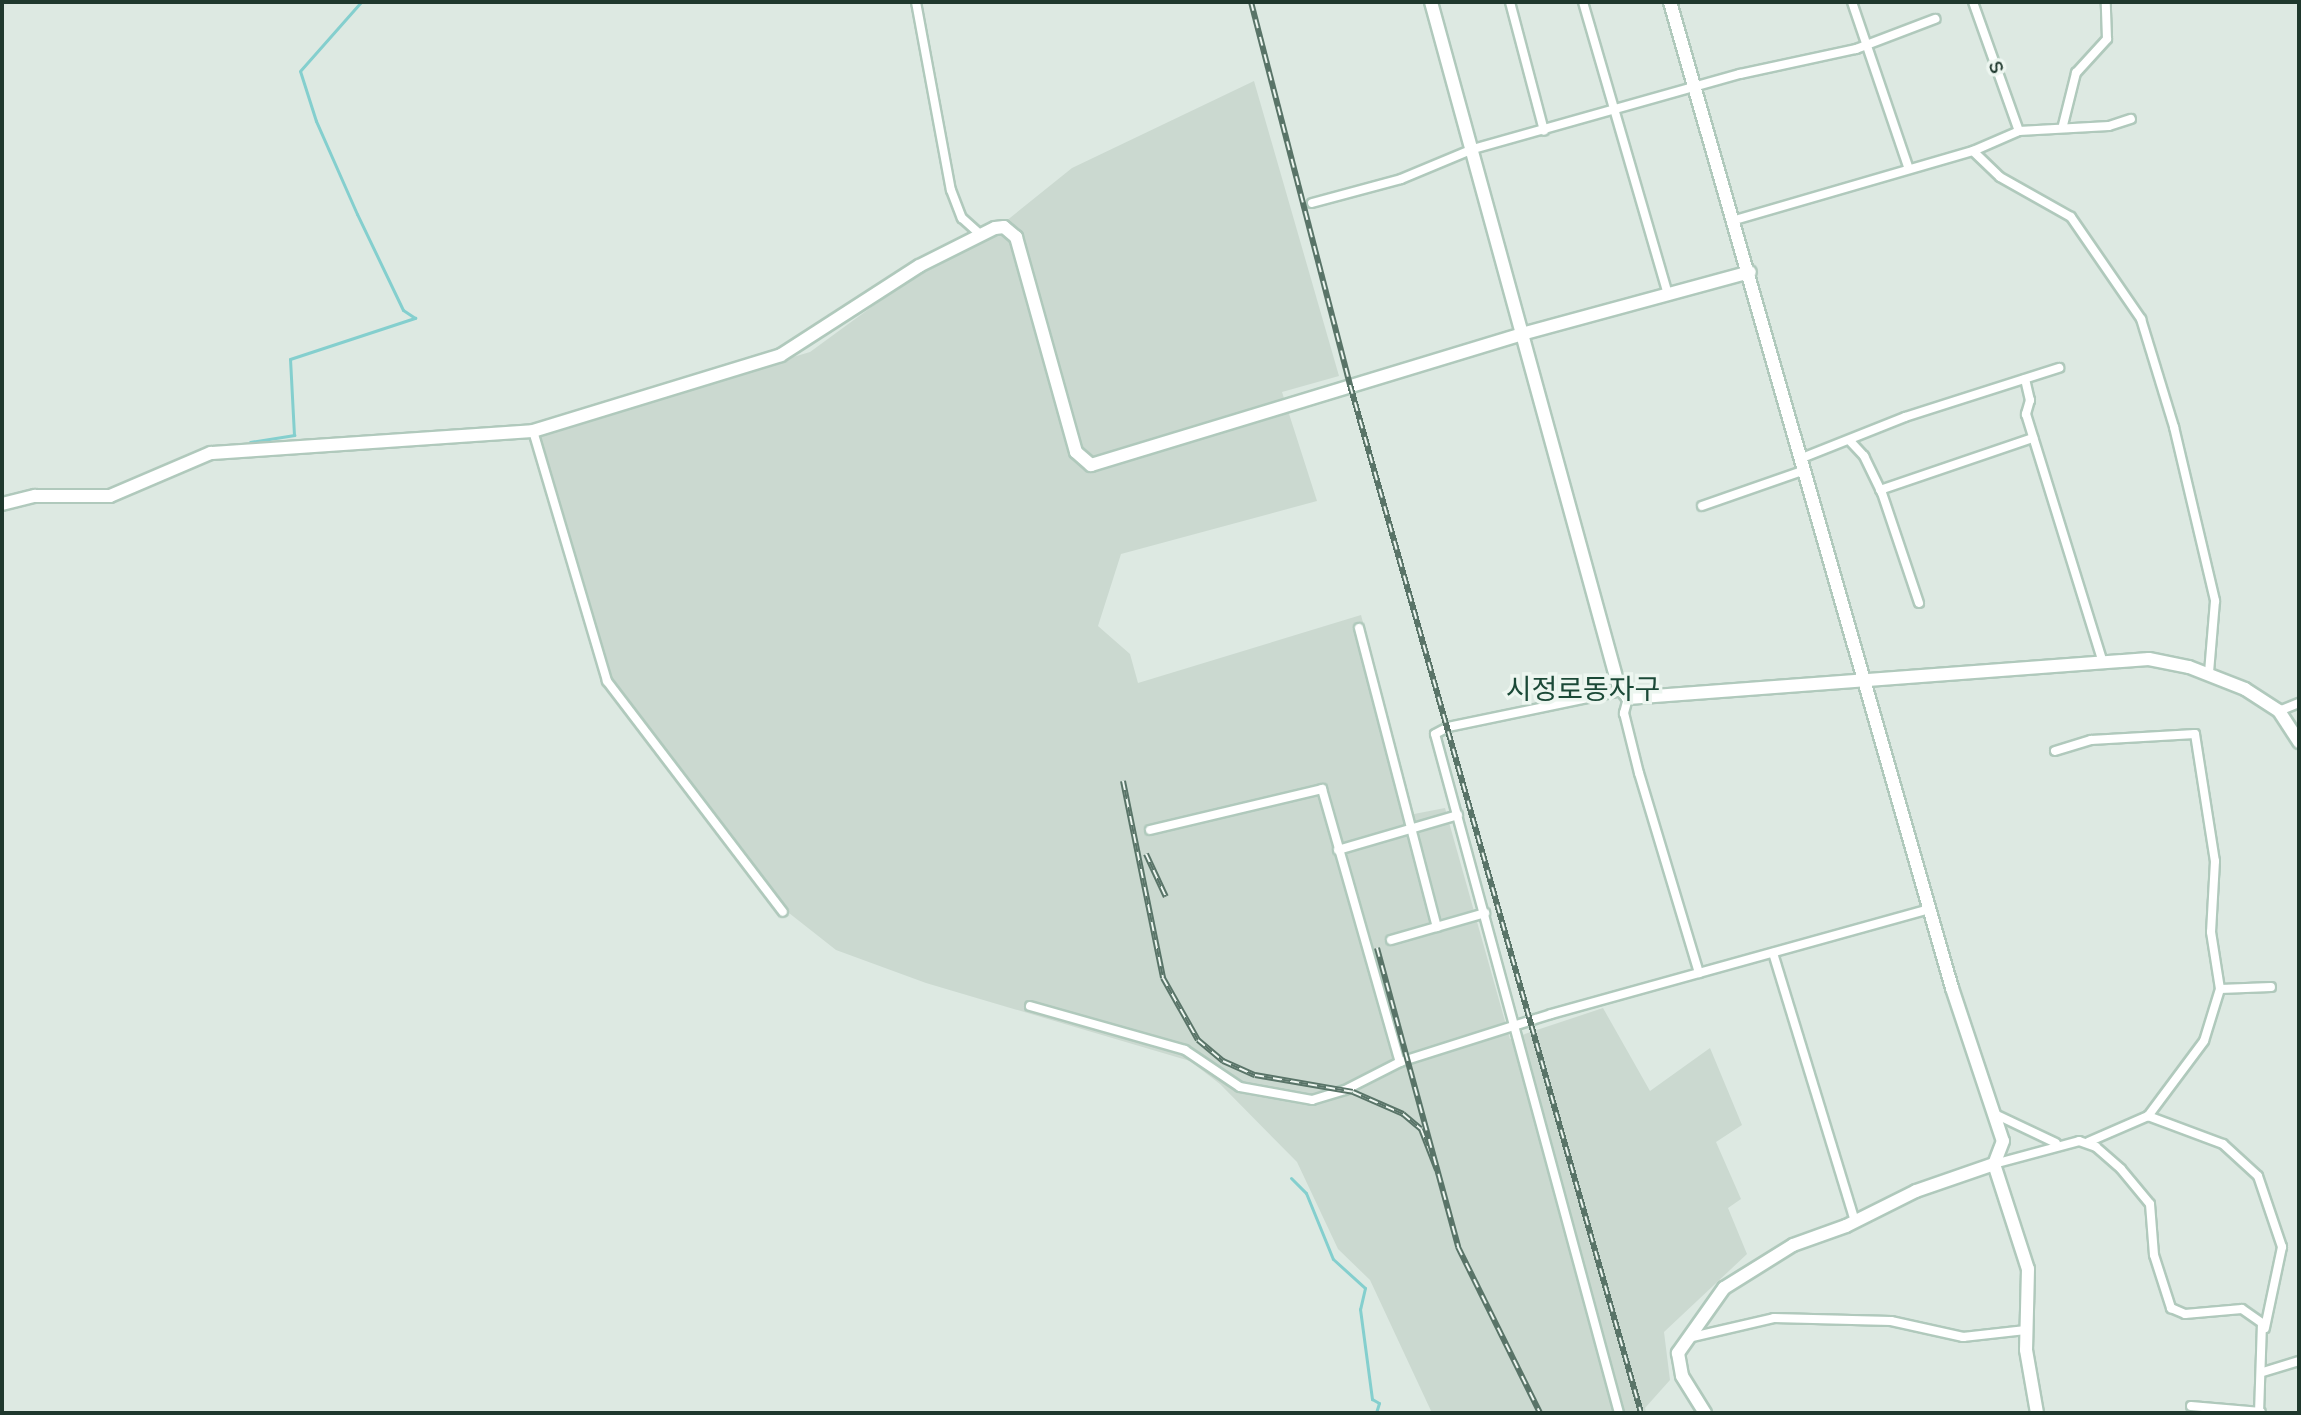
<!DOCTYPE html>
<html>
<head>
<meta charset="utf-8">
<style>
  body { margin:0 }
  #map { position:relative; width:2301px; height:1415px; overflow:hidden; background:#dde9e2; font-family:Rubik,"Noto Sans KR",sans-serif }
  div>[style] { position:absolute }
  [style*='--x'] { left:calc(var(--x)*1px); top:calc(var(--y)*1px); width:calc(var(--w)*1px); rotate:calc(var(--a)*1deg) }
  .built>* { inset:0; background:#cbd9d0 }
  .stream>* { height:3px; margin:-1.5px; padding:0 1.5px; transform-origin:1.5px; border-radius:1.5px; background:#84cfce }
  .roads { filter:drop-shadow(2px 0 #b0c9bc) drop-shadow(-2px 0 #b0c9bc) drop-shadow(0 2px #b0c9bc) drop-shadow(0 -2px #b0c9bc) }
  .street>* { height:8px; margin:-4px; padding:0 4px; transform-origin:4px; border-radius:4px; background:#fff }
  .secondary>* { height:12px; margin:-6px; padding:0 6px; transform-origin:6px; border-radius:6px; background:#fff }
  .rail>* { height:6px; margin-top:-3px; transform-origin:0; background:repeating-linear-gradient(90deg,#edf6f0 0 9px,#597468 0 18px); box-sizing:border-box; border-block:2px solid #597468 }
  span { translate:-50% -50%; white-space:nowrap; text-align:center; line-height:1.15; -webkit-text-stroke:7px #edf6f0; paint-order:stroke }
  .street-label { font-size:24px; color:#1f382d }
  .quarter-label { font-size:28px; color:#1b4937 }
  .frame { position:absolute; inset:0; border:4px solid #1f382d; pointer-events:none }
</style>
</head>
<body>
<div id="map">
  <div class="built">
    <div style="clip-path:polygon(1254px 81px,1339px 376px,1282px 392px,1317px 501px,1121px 554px,1098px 626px,1130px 654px,1138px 683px,1361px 615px,1414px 814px,1445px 808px,1510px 1039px,1603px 1008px,1650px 1091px,1710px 1048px,1742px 1125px,1716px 1142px,1741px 1199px,1728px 1208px,1747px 1254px,1664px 1332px,1670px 1380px,1645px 1408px,1646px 1413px,1432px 1413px,1370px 1280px,1338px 1249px,1297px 1162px,1220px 1084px,1190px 1061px,926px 983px,836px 950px,789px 913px,687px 785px,605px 669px,539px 433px,810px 352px,903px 284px,975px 246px,1072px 168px)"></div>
  </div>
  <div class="stream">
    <div style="--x:250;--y:442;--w:45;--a:-9"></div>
    <div style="--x:294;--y:435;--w:76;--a:-93"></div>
    <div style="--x:290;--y:359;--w:132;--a:-18.2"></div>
    <div style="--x:415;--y:318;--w:14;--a:-146"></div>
    <div style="--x:403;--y:310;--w:106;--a:-115.6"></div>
    <div style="--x:357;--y:214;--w:102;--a:-113.8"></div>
    <div style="--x:316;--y:121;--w:52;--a:-107.7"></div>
    <div style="--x:300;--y:71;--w:92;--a:-48.5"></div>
    <div style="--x:1291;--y:1178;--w:21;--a:45"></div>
    <div style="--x:1306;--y:1193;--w:71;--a:67.8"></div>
    <div style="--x:1333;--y:1259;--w:43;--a:42.2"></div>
    <div style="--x:1365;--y:1288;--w:22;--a:103"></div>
    <div style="--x:1360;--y:1309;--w:91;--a:82.4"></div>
    <div style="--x:1372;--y:1399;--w:8;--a:30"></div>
    <div style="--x:1379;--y:1403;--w:10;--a:107"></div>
  </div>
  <div class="roads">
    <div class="street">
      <div style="--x:916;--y:2;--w:191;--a:79.5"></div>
      <div style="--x:951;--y:190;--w:30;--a:69"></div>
      <div style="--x:962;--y:218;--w:24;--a:42"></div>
      <div style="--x:1510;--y:2;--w:133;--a:75.2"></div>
      <div style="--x:1583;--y:2;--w:305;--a:73.8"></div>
      <div style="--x:1852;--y:2;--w:176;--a:71.2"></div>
      <div style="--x:1973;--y:2;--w:137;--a:70.4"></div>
      <div style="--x:2063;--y:125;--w:54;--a:-76"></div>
      <div style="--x:2076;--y:73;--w:46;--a:-47.6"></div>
      <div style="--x:2107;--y:39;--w:37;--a:-92"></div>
      <div style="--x:1973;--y:151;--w:37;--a:44"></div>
      <div style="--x:2000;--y:177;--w:81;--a:29.4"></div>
      <div style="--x:2071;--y:217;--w:124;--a:55.5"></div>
      <div style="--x:2141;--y:319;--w:113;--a:73"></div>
      <div style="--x:2174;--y:427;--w:179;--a:76.7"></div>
      <div style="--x:2215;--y:601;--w:72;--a:94.8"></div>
      <div style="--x:1312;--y:203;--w:92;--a:-15.1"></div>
      <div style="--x:1401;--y:179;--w:78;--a:-22.6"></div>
      <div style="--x:1473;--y:149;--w:277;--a:-15.7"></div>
      <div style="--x:1740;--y:74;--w:119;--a:-12.2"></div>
      <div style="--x:1856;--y:49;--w:85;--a:-20.8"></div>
      <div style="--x:1735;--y:220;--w:248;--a:-16.2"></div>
      <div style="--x:1973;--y:151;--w:50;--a:-23.5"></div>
      <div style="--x:2019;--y:131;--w:90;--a:-3.2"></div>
      <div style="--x:2109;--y:126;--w:23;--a:-18"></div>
      <div style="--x:2025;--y:379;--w:22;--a:77"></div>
      <div style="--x:2030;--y:400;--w:15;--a:106"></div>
      <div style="--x:2026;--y:414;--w:260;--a:72.8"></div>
      <div style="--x:533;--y:431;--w:261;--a:73.5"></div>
      <div style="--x:607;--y:681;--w:290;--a:52.7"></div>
      <div style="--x:1850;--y:441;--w:21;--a:47"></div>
      <div style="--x:1864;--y:456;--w:41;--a:64.1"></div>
      <div style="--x:1882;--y:493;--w:116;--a:71.4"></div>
      <div style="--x:1802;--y:458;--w:111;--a:-21.7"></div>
      <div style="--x:1905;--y:417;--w:162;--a:-17.7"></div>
      <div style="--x:1880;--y:490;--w:162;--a:-18.8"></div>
      <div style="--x:1702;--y:506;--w:109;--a:-19.3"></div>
      <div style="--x:1359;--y:628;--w:309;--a:75.4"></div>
      <div style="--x:1628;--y:698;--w:16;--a:105"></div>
      <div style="--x:1624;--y:713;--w:62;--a:76"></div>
      <div style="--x:1639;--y:773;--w:209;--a:73.3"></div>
      <div style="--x:2279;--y:711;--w:22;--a:-22"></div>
      <div style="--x:2055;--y:751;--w:38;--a:-17"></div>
      <div style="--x:2091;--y:740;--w:104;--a:-3.3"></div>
      <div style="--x:2195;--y:734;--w:129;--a:81.1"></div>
      <div style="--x:2215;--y:861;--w:71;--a:93.2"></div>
      <div style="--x:2211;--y:932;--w:58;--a:81"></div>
      <div style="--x:2220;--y:989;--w:54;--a:107.1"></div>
      <div style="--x:2204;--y:1041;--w:94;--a:126.7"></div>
      <div style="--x:2148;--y:1116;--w:65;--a:156.6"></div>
      <div style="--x:1150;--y:830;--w:177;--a:-13.4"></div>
      <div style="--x:1322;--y:789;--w:284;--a:74.1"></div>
      <div style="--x:1338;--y:850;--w:125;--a:-16.3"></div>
      <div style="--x:1391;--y:940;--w:98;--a:-16"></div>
      <div style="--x:1773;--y:953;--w:281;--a:73"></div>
      <div style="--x:2220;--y:989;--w:51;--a:-2.2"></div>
      <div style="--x:1030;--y:1006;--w:161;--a:15.8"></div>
      <div style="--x:1185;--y:1050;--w:66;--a:33.9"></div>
      <div style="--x:1240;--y:1087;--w:73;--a:10.2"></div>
      <div style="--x:1312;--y:1100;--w:34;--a:-17"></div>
      <div style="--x:1345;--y:1090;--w:62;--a:-27"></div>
      <div style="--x:1400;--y:1062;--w:158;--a:-17.6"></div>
      <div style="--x:1551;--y:1014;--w:393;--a:-15.5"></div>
      <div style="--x:1997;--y:1115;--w:65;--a:25.4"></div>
      <div style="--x:2148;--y:1116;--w:80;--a:20.5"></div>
      <div style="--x:2223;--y:1144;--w:47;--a:42.4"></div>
      <div style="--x:2258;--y:1176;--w:75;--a:71.3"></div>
      <div style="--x:2282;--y:1247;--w:83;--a:101.9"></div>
      <div style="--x:1994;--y:1164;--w:88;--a:-15.1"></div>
      <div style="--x:2079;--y:1141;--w:18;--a:19"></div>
      <div style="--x:2096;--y:1147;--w:33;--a:41"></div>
      <div style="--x:2121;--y:1169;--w:45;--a:50.4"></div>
      <div style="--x:2150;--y:1204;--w:51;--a:85.5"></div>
      <div style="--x:2154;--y:1255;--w:56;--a:72.2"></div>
      <div style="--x:2171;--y:1308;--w:15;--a:23"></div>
      <div style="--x:2185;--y:1314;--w:57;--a:-5"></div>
      <div style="--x:2242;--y:1309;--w:24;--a:35"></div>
      <div style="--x:2262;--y:1323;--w:90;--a:91.9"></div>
      <div style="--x:1688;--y:1338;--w:88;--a:-13.1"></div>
      <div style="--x:1774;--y:1318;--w:117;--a:1.5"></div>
      <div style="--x:1891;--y:1321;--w:74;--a:12.5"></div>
      <div style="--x:1963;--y:1337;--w:63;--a:-6.3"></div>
      <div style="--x:2263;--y:1372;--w:38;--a:-17"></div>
      <div style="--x:2191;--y:1406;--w:70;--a:4.9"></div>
      <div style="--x:1619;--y:1413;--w:703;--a:-105.16"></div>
      <div style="--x:1435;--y:734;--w:15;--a:-28"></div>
      <div style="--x:1448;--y:727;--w:178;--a:-11.7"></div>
    </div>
    <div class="secondary">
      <div style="--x:1431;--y:2;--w:707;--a:74.67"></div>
      <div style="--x:1618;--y:684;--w:17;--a:54"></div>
      <div style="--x:1628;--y:698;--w:522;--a:-4.28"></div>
      <div style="--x:2149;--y:659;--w:41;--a:11.3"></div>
      <div style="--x:2189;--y:667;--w:60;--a:21.4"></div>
      <div style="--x:2245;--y:689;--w:40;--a:32.9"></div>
      <div style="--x:2279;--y:711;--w:37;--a:57"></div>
      <div style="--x:1670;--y:2;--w:1026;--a:74.04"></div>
      <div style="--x:1952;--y:988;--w:161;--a:71.6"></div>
      <div style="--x:2003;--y:1141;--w:25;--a:111"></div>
      <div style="--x:1994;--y:1164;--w:83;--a:160.9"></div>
      <div style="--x:1916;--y:1191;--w:78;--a:153.4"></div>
      <div style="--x:1846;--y:1226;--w:56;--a:160.3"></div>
      <div style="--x:1793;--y:1245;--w:81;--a:148.1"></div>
      <div style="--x:1724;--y:1288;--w:80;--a:125.3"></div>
      <div style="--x:1678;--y:1353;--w:23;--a:80"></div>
      <div style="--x:1682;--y:1376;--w:44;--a:58.1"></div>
      <div style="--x:2;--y:504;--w:34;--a:-14"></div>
      <div style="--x:35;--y:496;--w:75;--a:0"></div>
      <div style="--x:110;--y:496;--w:110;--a:-23.1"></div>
      <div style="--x:211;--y:453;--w:323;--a:-3.9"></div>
      <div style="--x:533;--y:431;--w:259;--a:-17"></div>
      <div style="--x:781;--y:355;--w:164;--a:-32.8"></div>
      <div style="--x:919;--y:266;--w:85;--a:-26.6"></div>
      <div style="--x:995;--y:228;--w:9;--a:-6"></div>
      <div style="--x:1004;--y:227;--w:16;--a:40"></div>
      <div style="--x:1016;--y:237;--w:223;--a:74.4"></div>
      <div style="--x:1076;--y:452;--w:20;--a:41"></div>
      <div style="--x:1091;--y:465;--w:450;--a:-16.9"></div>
      <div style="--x:1522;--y:334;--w:236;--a:-15.2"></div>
      <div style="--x:1994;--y:1164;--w:110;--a:72.1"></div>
      <div style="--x:2028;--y:1269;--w:81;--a:91.4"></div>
      <div style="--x:2026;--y:1350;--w:64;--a:80.1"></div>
    </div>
  </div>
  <div class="rail">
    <div style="--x:1251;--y:2;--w:396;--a:75.5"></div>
    <div style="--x:1350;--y:385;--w:1068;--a:74.19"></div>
    <div style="--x:1123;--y:781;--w:201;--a:78.5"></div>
    <div style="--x:1163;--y:978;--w:71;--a:60.6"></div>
    <div style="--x:1198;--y:1040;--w:33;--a:40"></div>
    <div style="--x:1223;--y:1061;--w:35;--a:24"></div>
    <div style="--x:1255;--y:1075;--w:99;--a:9.8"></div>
    <div style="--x:1353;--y:1092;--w:55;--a:23.7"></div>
    <div style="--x:1403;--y:1114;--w:23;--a:40"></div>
    <div style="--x:1421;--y:1129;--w:44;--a:68.7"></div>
    <div style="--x:1146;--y:854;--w:47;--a:65.1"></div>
    <div style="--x:1377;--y:948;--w:310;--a:74.8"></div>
    <div style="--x:1458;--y:1247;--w:185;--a:63.7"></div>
  </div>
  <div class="street-label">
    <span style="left:1997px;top:67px;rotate:71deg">s</span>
  </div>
  <div class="quarter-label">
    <span style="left:1583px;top:690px">시정로동자구</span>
  </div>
  <div class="frame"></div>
</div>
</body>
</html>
